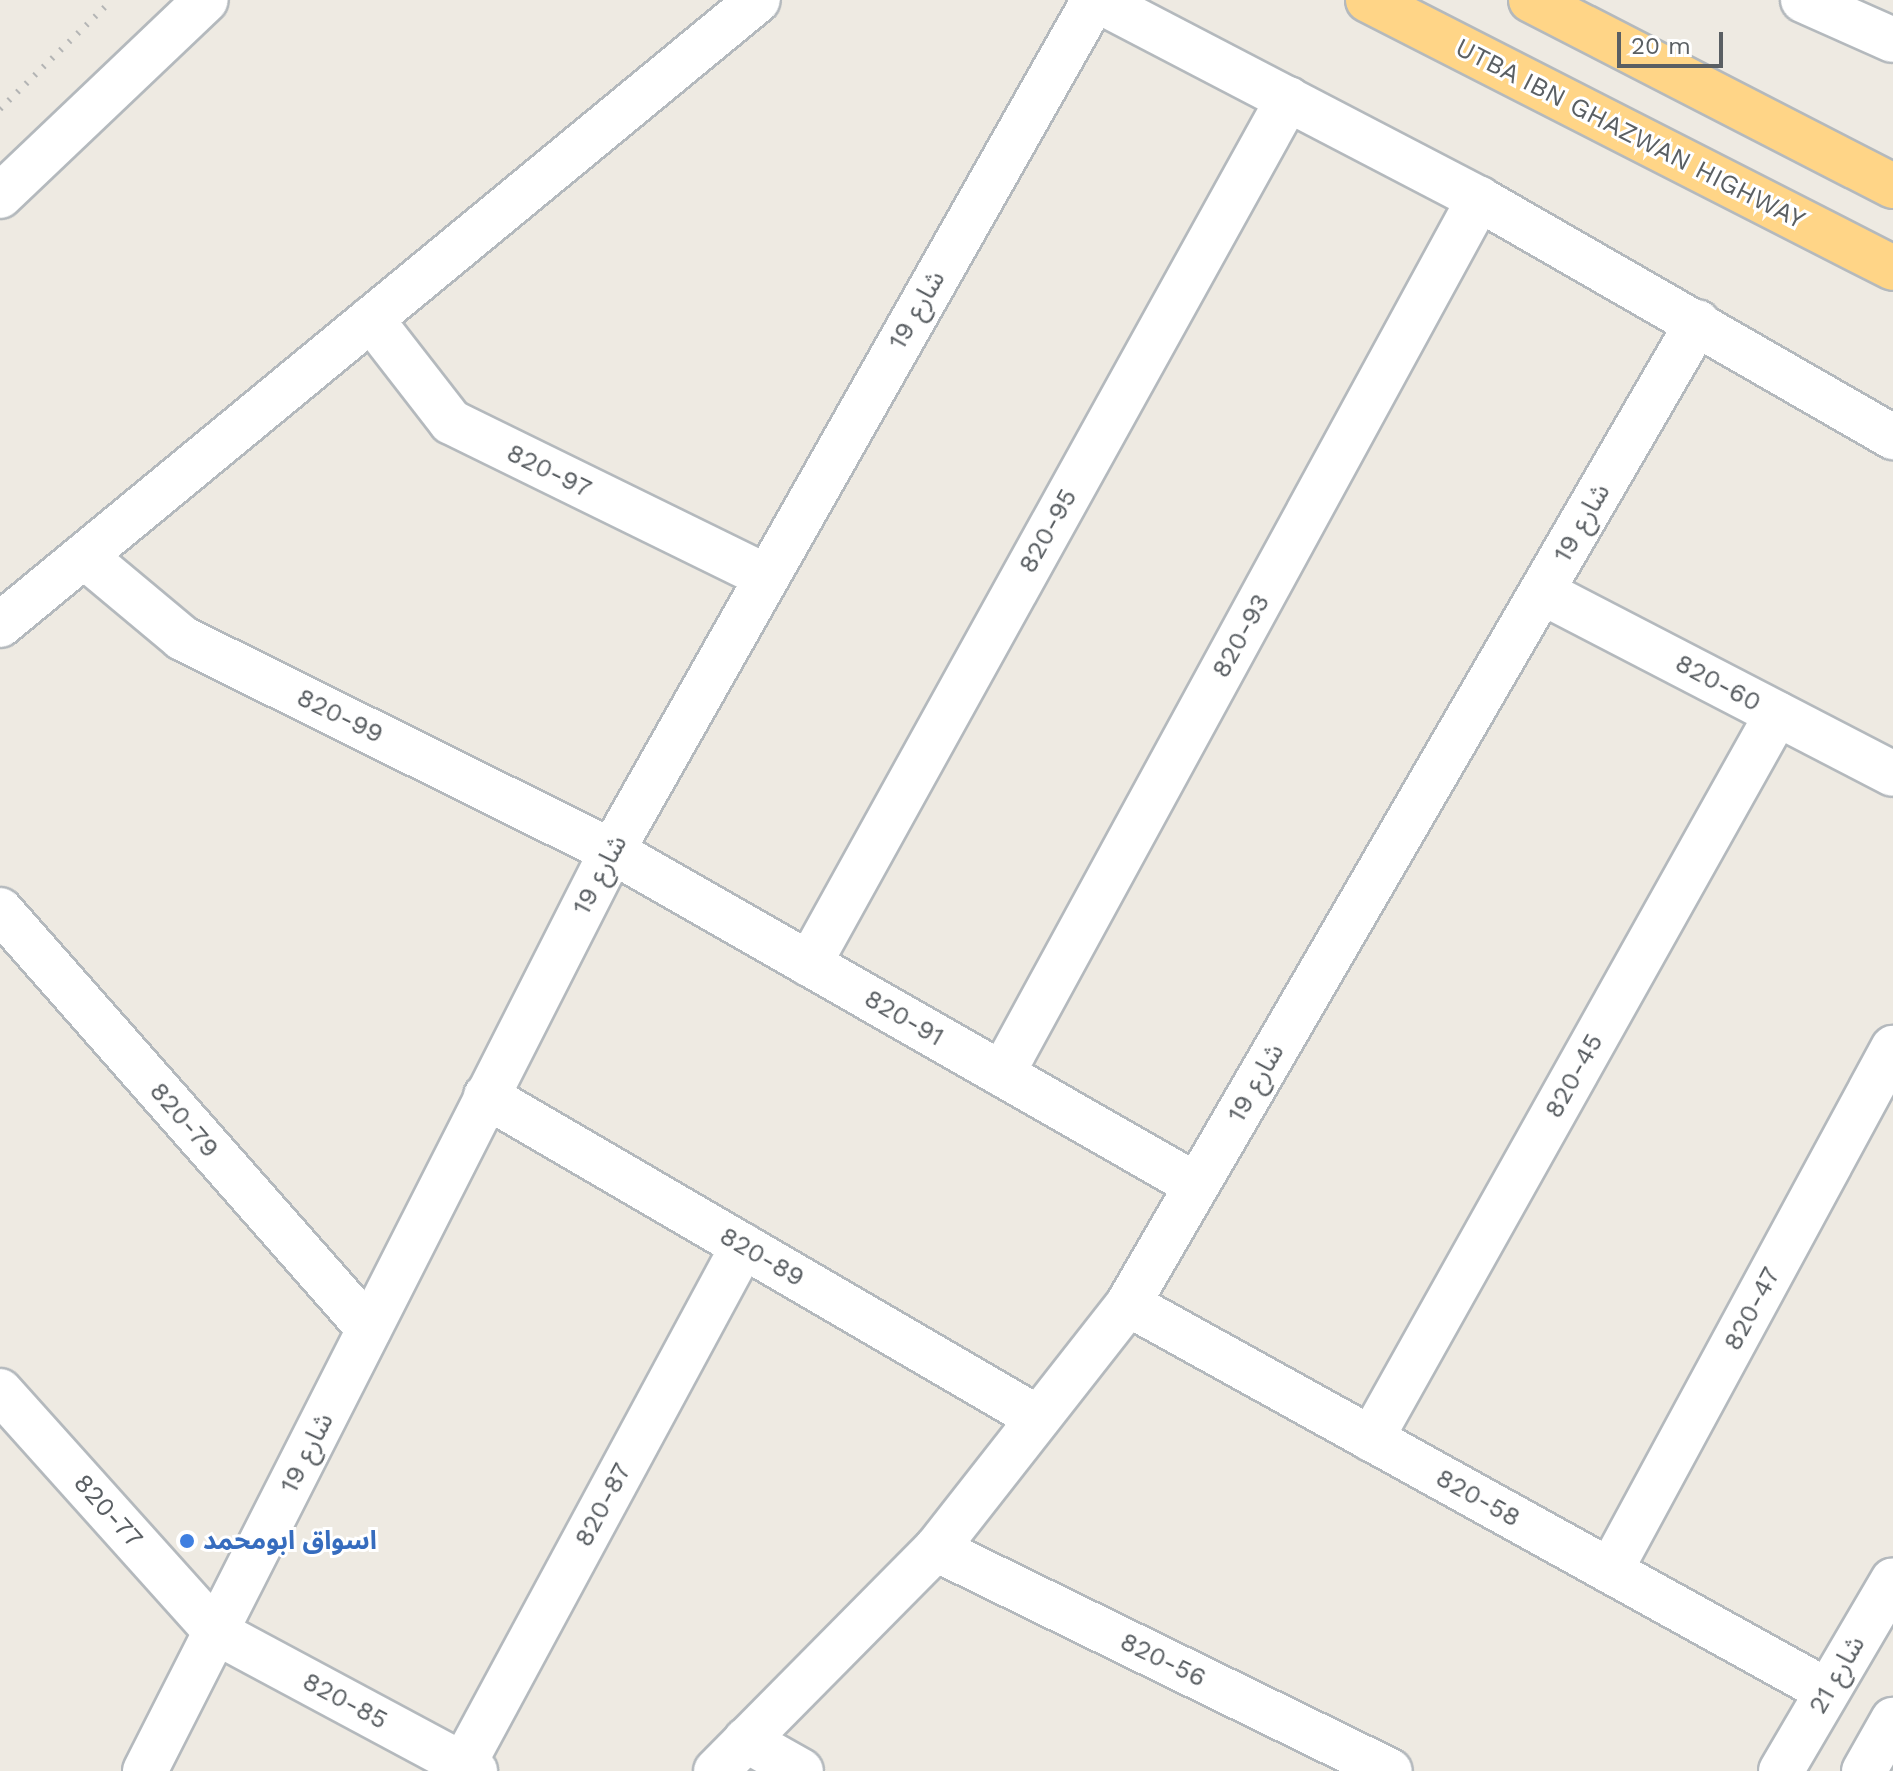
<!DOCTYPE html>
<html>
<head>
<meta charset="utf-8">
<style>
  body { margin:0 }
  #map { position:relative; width:1893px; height:1771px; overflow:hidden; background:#eeeae2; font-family:"Work Sans","Noto Sans Arabic",sans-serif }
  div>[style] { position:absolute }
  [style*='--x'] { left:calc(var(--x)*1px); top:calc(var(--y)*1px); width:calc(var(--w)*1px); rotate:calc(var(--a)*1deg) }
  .roads { filter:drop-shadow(2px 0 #b4b9bd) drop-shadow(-2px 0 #b4b9bd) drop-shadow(0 2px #b4b9bd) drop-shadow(0 -2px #b4b9bd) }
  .minor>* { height:44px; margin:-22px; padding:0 22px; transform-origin:22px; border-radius:22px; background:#fff }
  .highway>* { height:44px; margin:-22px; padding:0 22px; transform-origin:22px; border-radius:22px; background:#ffd587 }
  .rail>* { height:6px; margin-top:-3px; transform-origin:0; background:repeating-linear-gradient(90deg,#b3b4b4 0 2px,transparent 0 12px) }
  .dots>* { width:22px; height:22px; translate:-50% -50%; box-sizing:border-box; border:4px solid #fff; border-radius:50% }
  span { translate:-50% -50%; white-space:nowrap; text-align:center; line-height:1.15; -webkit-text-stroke:6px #fff; paint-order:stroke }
  .street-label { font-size:26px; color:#5a5f63 }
  .shop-label { font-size:26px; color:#366cbe; font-weight:700 }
  .left { translate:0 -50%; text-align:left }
  .scale { position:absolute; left:1617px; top:32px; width:106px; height:36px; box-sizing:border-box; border:4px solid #5a5f63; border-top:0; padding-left:10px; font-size:24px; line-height:28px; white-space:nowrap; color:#5a5f63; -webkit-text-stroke:6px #fff; paint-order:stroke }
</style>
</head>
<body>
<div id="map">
  <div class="roads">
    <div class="minor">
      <div style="--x:1097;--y:0;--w:431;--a:27.5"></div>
      <div style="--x:1479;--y:199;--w:478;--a:29.9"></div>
      <div style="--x:1803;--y:0;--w:98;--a:24"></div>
      <div style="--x:0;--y:196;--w:284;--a:-43.6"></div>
      <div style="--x:371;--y:319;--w:130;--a:52.2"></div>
      <div style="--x:451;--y:422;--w:350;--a:26.1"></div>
      <div style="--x:84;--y:556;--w:128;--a:39.9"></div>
      <div style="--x:182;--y:638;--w:480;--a:26.4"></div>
      <div style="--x:612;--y:851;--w:673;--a:29.77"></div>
      <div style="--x:1542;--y:592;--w:395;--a:27.4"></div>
      <div style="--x:0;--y:625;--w:982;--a:-39.51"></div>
      <div style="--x:0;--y:910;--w:558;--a:48.63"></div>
      <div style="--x:809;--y:964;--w:989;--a:-61.02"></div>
      <div style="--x:1002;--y:1074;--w:997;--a:-61.4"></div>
      <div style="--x:486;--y:1096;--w:639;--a:30.26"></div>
      <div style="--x:1128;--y:1304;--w:799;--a:28.97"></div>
      <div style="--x:0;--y:1391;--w:324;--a:48.1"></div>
      <div style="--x:216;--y:1632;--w:294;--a:28.2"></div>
      <div style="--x:1371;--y:1439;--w:831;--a:-60.75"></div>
      <div style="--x:936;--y:1549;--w:505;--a:26.06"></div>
      <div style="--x:1610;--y:1571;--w:595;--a:-61.58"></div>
      <div style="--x:746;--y:1740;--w:63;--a:29.4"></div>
      <div style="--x:463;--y:1765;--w:590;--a:-61.65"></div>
      <div style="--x:145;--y:1771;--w:1032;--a:-63.09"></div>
      <div style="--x:612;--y:851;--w:978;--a:-60.47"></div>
      <div style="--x:716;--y:1771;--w:313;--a:-45.3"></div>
      <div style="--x:936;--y:1549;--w:311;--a:-51.9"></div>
      <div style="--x:1128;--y:1304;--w:1135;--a:-59.87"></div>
      <div style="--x:1781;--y:1771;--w:221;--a:-59.6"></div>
      <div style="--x:1864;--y:1771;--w:59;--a:-60.4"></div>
    </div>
    <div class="highway">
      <div style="--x:1368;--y:0;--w:589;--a:27.04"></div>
      <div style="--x:1531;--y:0;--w:407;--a:27.2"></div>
    </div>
  </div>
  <div class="rail">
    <div style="--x:0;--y:109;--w:156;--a:-44.2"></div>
  </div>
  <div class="dots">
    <div style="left:187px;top:1541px;background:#3f7fe0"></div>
  </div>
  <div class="street-label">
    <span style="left:1630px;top:134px;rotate:27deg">UTBA IBN GHAZWAN HIGHWAY</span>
    <span style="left:917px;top:310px;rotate:-60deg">شارع 19</span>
    <span style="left:549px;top:471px;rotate:26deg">820-97</span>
    <span style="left:1582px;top:523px;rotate:-60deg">شارع 19</span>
    <span style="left:1048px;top:531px;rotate:-61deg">820-95</span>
    <span style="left:1241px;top:636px;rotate:-61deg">820-93</span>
    <span style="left:1718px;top:683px;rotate:28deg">820-60</span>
    <span style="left:340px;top:716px;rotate:26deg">820-99</span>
    <span style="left:600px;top:875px;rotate:-62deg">شارع 19</span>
    <span style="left:904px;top:1018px;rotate:30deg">820-91</span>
    <span style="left:1574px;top:1076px;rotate:-61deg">820-45</span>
    <span style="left:1256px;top:1083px;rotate:-60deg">شارع 19</span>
    <span style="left:184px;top:1120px;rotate:49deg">820-79</span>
    <span style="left:762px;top:1257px;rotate:30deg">820-89</span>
    <span style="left:1752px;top:1309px;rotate:-62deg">820-47</span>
    <span style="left:307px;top:1453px;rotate:-63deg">شارع 19</span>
    <span style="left:1478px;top:1498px;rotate:29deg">820-58</span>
    <span style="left:603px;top:1505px;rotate:-62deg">820-87</span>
    <span style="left:108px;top:1511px;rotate:48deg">820-77</span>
    <span style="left:1163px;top:1660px;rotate:26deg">820-56</span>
    <span style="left:1837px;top:1675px;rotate:-60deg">شارع 21</span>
    <span style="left:345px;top:1701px;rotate:28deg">820-85</span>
  </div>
  <div class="shop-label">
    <span class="left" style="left:203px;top:1541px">اسواق ابومحمد</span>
  </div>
  <div class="scale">20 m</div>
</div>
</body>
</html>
